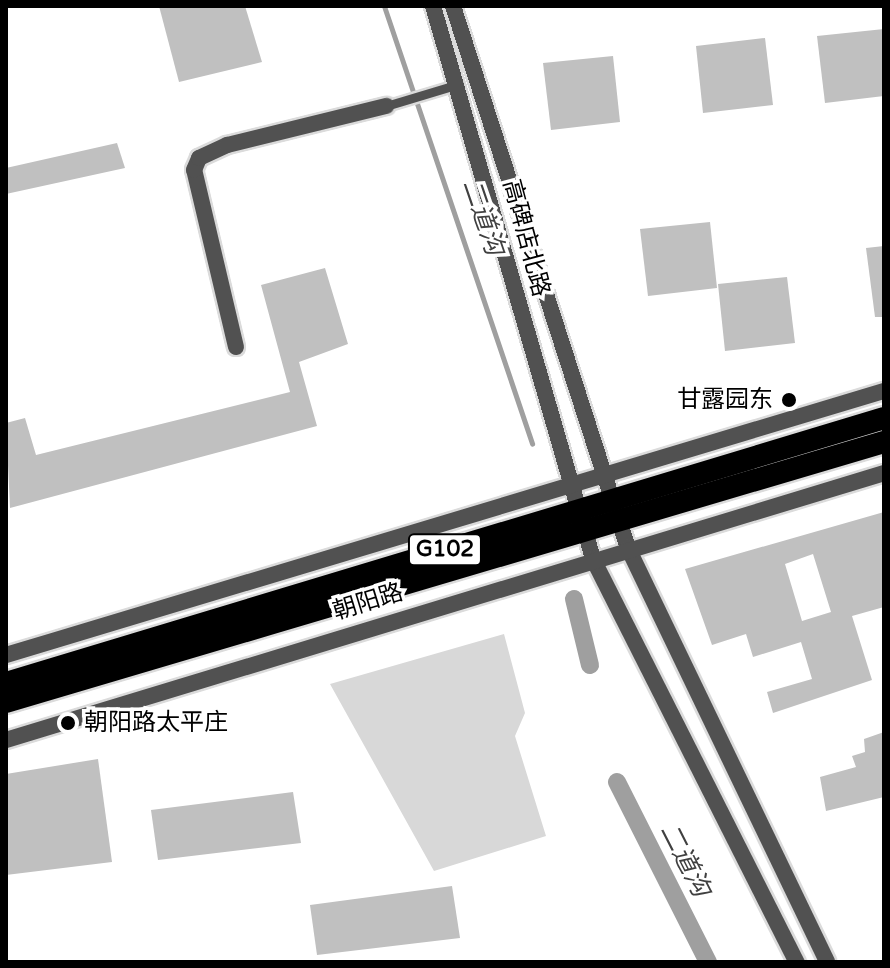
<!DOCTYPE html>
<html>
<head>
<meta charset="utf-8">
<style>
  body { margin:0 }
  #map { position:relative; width:890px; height:968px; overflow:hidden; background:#fff; font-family:"Varela Round","Noto Sans SC",sans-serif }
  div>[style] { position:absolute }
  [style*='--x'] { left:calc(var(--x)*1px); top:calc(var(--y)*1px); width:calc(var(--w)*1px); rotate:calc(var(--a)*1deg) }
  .green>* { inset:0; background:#d8d8d8 }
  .stream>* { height:5px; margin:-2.5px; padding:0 2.5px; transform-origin:2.5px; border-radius:2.5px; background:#9f9f9f }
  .canal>* { height:18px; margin:-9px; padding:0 9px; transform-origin:9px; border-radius:9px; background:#9f9f9f }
  .building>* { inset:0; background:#c0c0c0 }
  .roads { filter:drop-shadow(2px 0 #dbdbdb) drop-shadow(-2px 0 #dbdbdb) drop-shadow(0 2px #dbdbdb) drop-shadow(0 -2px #dbdbdb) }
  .service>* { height:9px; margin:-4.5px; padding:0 4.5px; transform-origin:4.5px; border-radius:4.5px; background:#515151 }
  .minor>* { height:16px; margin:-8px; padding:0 8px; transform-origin:8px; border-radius:8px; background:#515151 }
  .tertiary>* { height:16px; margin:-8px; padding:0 8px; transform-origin:8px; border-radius:8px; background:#515151 }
  .trunk>* { height:22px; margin:-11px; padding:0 11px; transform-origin:11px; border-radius:11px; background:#000 }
  .dots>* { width:22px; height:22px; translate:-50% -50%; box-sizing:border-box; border:4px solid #fff; border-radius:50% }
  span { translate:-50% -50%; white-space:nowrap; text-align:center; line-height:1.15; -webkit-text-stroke:7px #fff; paint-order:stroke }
  .shield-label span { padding:2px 6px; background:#fff; border:2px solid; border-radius:6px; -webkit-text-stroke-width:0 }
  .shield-label { font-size:22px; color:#000; font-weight:700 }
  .street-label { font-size:24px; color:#000 }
  .poi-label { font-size:24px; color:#000 }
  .right { translate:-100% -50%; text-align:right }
  .left { translate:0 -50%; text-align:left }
  .water-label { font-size:26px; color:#404040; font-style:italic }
  .frame { position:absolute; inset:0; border:8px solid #000; pointer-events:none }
</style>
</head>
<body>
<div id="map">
  <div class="green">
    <div style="clip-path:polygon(504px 634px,525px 713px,515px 736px,546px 836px,434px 871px,330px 684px)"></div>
  </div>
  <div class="stream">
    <div style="--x:384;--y:6;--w:462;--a:71.3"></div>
  </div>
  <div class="canal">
    <div style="--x:574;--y:599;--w:68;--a:76.4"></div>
    <div style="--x:617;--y:782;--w:202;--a:63.2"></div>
  </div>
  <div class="building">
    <div style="clip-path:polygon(159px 6px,245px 6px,262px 62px,179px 82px)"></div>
    <div style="clip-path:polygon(884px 29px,884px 96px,825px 103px,817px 36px)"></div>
    <div style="clip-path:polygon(765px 38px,773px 105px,703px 113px,696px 46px)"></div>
    <div style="clip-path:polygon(613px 56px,620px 122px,551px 130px,543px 63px)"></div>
    <div style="clip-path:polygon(117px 143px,125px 168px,6px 194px,6px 168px)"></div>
    <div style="clip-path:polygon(710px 222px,717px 288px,648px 296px,640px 229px)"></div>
    <div style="clip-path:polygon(884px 246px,884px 317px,875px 317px,866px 248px)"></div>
    <div style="clip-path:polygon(325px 268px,348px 344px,299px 362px,317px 426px,10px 508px,6px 423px,25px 418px,36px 455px,290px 392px,261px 285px)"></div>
    <div style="clip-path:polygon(787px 277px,795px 343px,725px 351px,718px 284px)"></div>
    <div style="clip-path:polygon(evenodd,884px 512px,884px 607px,852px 616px,872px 680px,773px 713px,767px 692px,812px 679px,801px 642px,753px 657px,746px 634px,712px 645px,685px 569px,884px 512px,813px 554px,831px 612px,802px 621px,785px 564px,813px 554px)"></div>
    <div style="clip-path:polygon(884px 732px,884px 797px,826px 811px,820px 777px,856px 767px,852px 756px,865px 752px,864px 739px)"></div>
    <div style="clip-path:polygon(98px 759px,112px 862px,6px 875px,6px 774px)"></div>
    <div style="clip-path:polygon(293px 792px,301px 843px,158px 860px,151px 810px)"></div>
    <div style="clip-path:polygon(452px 886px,460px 938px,317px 955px,310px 905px)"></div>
  </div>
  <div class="roads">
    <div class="service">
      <div style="--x:386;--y:106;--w:76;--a:-16.8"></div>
    </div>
    <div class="minor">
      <div style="--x:236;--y:347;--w:182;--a:-103.3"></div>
      <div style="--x:194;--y:170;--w:13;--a:-67"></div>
      <div style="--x:199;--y:158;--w:31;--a:-25"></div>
      <div style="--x:227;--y:145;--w:164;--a:-13.8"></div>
    </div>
    <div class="tertiary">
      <div style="--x:433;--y:6;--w:576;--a:73.86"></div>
      <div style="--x:593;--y:559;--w:452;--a:63.2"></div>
      <div style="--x:453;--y:6;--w:570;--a:72.11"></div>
      <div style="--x:628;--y:548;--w:459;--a:64.3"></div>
      <div style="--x:6;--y:655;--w:917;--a:-16.74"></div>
      <div style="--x:6;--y:740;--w:918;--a:-16.91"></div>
    </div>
    <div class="trunk">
      <div style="--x:6;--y:683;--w:917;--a:-16.79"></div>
      <div style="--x:6;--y:702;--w:916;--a:-16.5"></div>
    </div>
  </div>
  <div class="dots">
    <div style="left:789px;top:400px;background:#000"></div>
    <div style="left:68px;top:723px;background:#000"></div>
  </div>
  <div class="shield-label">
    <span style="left:445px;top:550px">G102</span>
  </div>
  <div class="street-label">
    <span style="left:526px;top:238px;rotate:75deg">高碑店北路</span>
    <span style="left:368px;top:602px;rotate:-17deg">朝阳路</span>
  </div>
  <div class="poi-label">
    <span class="right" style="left:773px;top:400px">甘露园东</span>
    <span class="left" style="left:84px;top:723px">朝阳路太平庄</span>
  </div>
  <div class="water-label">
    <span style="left:483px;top:217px;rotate:71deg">二道沟</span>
    <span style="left:685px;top:860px;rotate:63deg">二道沟</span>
  </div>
  <div class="frame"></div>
</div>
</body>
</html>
